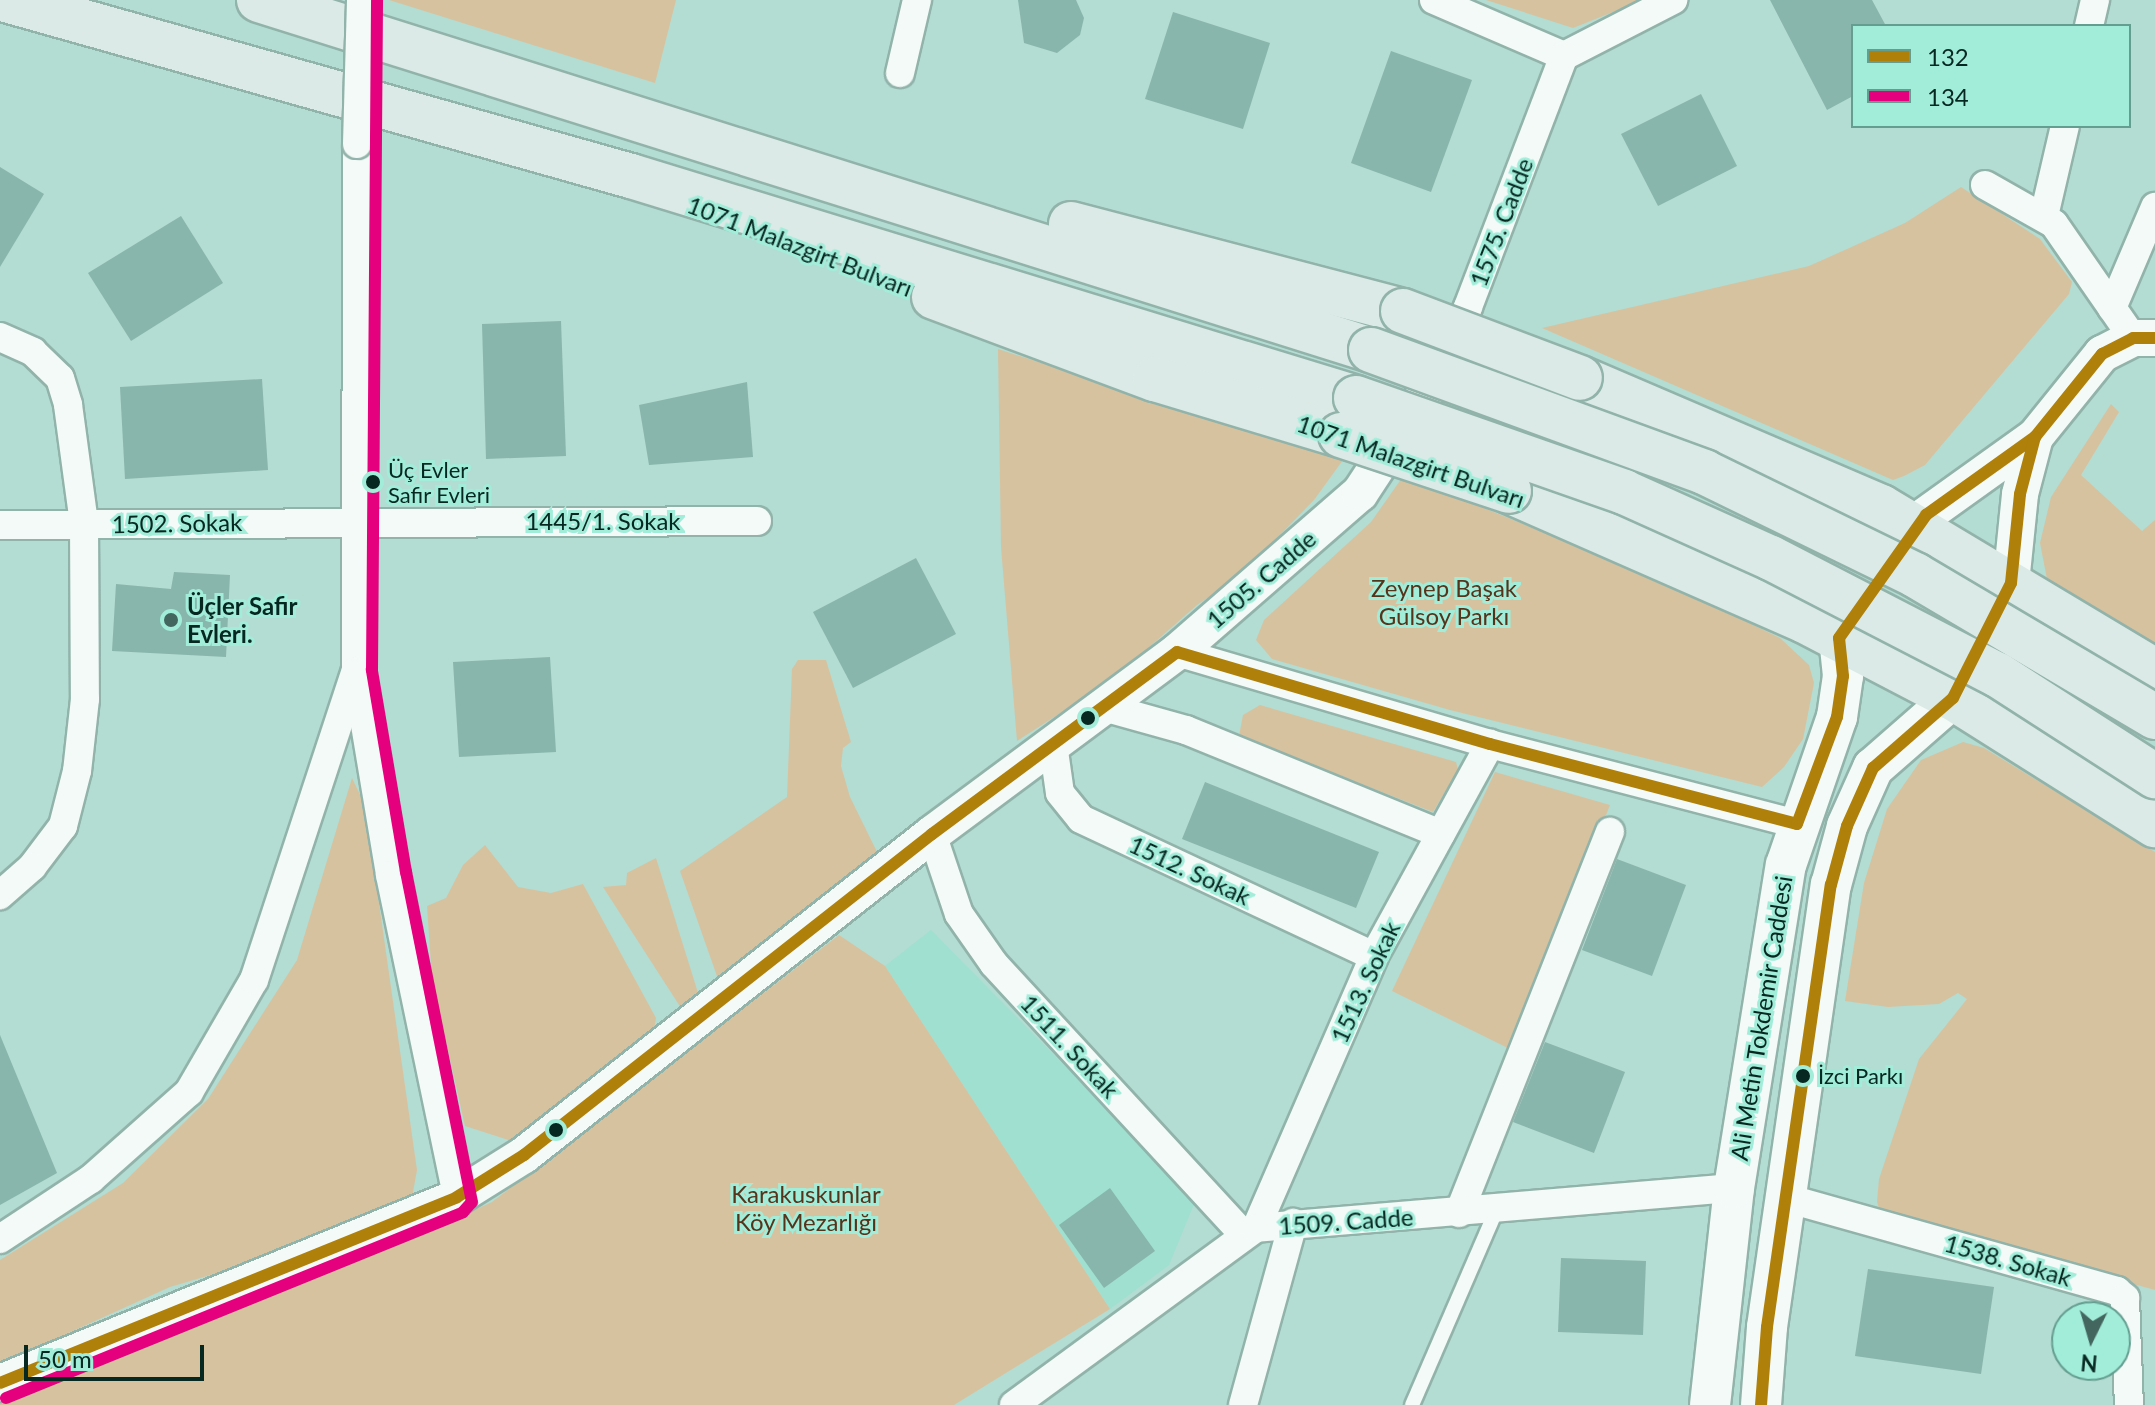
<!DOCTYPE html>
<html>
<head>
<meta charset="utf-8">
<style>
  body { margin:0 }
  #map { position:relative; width:2155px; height:1405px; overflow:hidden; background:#b3dcd2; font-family:Lato,sans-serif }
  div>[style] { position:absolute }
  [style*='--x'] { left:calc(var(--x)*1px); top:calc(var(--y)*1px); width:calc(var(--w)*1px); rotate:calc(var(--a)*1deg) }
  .built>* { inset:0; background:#9fe0d0 }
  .green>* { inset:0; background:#d7c2a0 }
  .building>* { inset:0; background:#88b6ac }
  .roads { filter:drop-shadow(2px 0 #91b3aa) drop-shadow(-2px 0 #91b3aa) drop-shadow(0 2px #91b3aa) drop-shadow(0 -2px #91b3aa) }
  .service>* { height:14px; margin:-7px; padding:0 7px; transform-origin:7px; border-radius:7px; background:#f4faf8 }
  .minor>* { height:28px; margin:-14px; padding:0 14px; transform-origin:14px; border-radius:14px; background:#f4faf8 }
  .tertiary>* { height:36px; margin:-18px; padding:0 18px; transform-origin:18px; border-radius:18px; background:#f4faf8 }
  .secondary>* { height:40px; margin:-20px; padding:0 20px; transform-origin:20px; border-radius:20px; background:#f4faf8 }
  .primary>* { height:44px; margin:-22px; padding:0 22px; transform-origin:22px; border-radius:22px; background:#dbeae6 }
  .bridges { filter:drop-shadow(2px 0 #91b3aa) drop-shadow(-2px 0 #91b3aa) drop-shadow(0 2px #91b3aa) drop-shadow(0 -2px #91b3aa) }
  .minor-bridge>* { height:28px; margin:-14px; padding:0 14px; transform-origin:14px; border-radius:14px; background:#f4faf8 }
  .primary-bridge>* { height:44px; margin:-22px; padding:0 22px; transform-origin:22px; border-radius:22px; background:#dbeae6 }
  .bus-1>* { height:12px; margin:-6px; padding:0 6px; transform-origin:6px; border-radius:6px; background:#af800a }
  .bus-2>* { height:12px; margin:-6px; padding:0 6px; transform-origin:6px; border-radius:6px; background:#e5007d }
  .dots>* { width:22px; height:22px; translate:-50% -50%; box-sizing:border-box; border:4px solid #a2edda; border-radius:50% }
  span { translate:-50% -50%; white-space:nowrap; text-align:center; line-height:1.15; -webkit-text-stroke:6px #a2edda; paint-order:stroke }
  .bus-label { font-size:22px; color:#072721 }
  .left { translate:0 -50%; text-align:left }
  .street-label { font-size:24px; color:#072721 }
  .park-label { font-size:24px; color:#55341b }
  .poi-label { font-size:24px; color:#072721; font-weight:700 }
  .legend { position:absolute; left:1851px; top:24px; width:280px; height:104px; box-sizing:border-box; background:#a2edda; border:2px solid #649e90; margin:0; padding:10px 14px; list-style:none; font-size:24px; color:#072721 }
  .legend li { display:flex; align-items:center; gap:16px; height:40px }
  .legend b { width:40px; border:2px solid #649e90 }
  .north { position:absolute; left:2051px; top:1301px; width:80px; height:80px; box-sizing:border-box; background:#a2edda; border:2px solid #649e90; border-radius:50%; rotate:185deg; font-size:22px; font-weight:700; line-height:32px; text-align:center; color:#072721 }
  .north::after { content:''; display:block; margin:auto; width:28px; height:36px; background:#43665f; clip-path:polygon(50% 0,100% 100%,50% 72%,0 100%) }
  .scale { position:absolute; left:24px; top:1345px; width:180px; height:36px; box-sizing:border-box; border:4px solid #072721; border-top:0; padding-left:10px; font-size:24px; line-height:28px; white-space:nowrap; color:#072721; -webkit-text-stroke:6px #a2edda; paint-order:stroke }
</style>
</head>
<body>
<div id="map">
  <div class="built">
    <div style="clip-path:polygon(931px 930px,1196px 1199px,1169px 1265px,1110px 1309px,885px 966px)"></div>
  </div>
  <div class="green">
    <div style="clip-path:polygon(389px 0,676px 0,655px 83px)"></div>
    <div style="clip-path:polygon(1486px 0,1638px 0,1638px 2px,1573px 28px)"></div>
    <div style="clip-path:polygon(1961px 187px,2040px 239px,2072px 282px,2069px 294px,1925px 465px,1904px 476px,1893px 480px,1542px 328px,1809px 266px,1905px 223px)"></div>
    <div style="clip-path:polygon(998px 349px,1343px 460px,1314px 500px,1241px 575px,1197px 605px,1113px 679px,1017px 741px,1001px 547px)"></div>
    <div style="clip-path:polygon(2111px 404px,2119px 412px,2081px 475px,2142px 531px,2155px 520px,2155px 650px,2047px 579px,2040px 543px,2051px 497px)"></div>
    <div style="clip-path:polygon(1404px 475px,1673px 586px,1780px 638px,1809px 665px,1814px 683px,1803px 739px,1784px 767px,1762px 787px,1450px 710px,1272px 659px,1256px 640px,1264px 620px,1371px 522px)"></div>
    <div style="clip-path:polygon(798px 660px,826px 660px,851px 742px,843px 748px,841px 766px,850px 797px,878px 854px,772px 948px,718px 979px,680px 871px,787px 797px,792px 669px)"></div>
    <div style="clip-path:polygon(1260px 705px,1456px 762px,1458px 770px,1433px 812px,1239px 736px,1243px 715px)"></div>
    <div style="clip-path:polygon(1963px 742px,1984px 748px,2155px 852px,2155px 1290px,1881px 1214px,1877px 1202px,1879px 1179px,1919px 1059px,1967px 999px,1958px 993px,1939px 1004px,1888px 1007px,1845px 1001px,1864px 883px,1887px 809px,1921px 760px)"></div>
    <div style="clip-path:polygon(1495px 772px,1610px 805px,1512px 1050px,1392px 991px)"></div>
    <div style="clip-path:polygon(352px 778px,365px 805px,417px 1170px,411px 1203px,261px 1260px,170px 1287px,0 1364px,0 1260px,123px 1183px,208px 1099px,297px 960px)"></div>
    <div style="clip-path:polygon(485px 845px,518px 887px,551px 893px,583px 884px,656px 1018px,654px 1030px,518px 1143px,465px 1126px,432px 979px,427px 906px,446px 898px,463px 865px)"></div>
    <div style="clip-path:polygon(656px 858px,699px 996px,691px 1008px,681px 1008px,603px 887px,626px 885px,627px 873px)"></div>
    <div style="clip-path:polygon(839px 935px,885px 966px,1110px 1309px,954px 1405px,0 1405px,0 1400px,185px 1318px,415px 1237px,492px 1202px)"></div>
  </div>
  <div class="building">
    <div style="clip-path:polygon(1018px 0,1076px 0,1084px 18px,1080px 35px,1057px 53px,1024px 43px)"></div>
    <div style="clip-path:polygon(1770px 0,1872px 0,1886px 26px,1853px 26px,1853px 96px,1827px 110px)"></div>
    <div style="clip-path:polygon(1173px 12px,1270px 43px,1243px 129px,1145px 99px)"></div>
    <div style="clip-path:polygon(1391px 51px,1472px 80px,1431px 192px,1351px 163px)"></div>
    <div style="clip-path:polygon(1701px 94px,1737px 166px,1658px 206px,1621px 134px)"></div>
    <div style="clip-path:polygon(0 167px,44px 194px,0 267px)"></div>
    <div style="clip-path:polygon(181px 216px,223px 283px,131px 341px,88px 273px)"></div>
    <div style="clip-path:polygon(561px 321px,566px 456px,486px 459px,482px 324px)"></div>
    <div style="clip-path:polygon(262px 379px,268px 470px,125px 479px,120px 387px)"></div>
    <div style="clip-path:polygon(747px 382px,753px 457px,649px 465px,639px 405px)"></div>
    <div style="clip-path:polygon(916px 558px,956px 634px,853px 688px,813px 612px)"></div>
    <div style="clip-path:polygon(174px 572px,230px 575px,226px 657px,112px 651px,116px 584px,171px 589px)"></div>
    <div style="clip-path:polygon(550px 657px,556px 752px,459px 757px,453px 662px)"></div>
    <div style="clip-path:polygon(1205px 782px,1379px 852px,1356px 908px,1182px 839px)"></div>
    <div style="clip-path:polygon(1617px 859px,1686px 885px,1652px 976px,1582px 950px)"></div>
    <div style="clip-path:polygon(0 1035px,57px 1173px,0 1205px)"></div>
    <div style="clip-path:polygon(1545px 1042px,1625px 1072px,1594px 1153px,1513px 1122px)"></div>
    <div style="clip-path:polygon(1110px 1188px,1155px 1251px,1104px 1288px,1059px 1225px)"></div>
    <div style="clip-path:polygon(1561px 1258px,1646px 1261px,1643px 1335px,1558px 1332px)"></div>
    <div style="clip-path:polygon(1868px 1269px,1994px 1287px,1981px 1374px,1855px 1356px)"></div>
  </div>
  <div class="roads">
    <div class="service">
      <div style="--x:1412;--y:1405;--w:211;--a:-66.6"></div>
    </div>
    <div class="minor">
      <div style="--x:1434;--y:0;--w:142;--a:23.3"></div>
      <div style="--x:2089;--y:26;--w:27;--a:-77"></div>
      <div style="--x:1564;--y:56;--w:123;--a:-27.2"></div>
      <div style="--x:900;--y:73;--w:75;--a:-76.9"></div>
      <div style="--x:357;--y:144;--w:527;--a:90.11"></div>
      <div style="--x:356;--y:671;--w:207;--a:80.5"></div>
      <div style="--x:390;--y:875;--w:329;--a:78.2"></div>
      <div style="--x:1985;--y:185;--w:79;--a:29.5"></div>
      <div style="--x:2054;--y:224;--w:139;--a:55.3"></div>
      <div style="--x:2044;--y:216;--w:92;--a:-76.9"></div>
      <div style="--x:2112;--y:308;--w:110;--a:-66.9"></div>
      <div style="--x:0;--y:337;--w:36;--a:24"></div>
      <div style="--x:33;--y:352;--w:37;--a:44"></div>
      <div style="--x:60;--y:378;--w:28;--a:73"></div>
      <div style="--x:68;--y:405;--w:120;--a:82.3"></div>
      <div style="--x:84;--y:524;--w:175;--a:89.7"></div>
      <div style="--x:85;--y:699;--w:72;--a:96.3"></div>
      <div style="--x:77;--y:771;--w:57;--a:104.3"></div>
      <div style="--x:63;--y:826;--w:51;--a:127.1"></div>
      <div style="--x:32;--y:867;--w:43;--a:138.8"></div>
      <div style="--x:1431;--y:385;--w:86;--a:-64.6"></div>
      <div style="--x:1468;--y:307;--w:269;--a:-69.1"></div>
      <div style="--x:0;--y:525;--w:757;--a:-0.3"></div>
      <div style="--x:1177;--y:652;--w:326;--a:16.4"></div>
      <div style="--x:1490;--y:744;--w:317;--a:14.6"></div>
      <div style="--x:1107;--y:708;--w:82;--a:15.6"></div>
      <div style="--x:1186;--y:730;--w:275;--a:22.2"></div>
      <div style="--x:1053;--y:744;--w:49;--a:81.9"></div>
      <div style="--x:1060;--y:793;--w:33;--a:51"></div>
      <div style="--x:1081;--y:819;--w:323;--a:25.1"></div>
      <div style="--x:932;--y:834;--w:84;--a:71.4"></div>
      <div style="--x:959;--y:914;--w:61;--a:55"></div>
      <div style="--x:994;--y:964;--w:369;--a:47.3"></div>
      <div style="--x:1786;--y:1198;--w:344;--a:15.7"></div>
      <div style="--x:2117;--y:1291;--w:11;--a:41"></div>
      <div style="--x:2125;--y:1298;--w:107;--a:87.9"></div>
      <div style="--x:1459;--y:1213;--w:410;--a:-68.4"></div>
      <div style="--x:1256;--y:1228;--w:296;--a:-66.5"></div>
      <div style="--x:1374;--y:956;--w:242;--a:-61.3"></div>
      <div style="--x:0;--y:1239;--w:109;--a:-33.4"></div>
      <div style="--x:91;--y:1179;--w:131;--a:-41.6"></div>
      <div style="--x:189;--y:1092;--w:129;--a:-59.9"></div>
      <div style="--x:254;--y:980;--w:324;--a:-71.8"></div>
      <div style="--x:1014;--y:1405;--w:300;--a:-36.2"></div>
      <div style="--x:1256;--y:1228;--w:480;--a:-4.8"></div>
      <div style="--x:1243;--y:1405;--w:189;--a:-74.6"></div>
    </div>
    <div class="tertiary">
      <div style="--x:1915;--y:531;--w:19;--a:-55"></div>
      <div style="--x:1926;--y:515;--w:134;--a:-35.6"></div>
      <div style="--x:2035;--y:437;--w:107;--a:-51.1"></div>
      <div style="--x:2102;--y:354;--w:35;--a:-27"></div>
      <div style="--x:2133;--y:338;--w:22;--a:0"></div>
      <div style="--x:2011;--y:583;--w:89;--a:-84.2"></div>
      <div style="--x:2020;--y:494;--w:59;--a:-75.3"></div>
      <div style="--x:0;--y:1383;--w:493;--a:-22.1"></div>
      <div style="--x:457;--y:1197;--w:79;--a:-32.1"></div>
      <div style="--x:524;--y:1155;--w:519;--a:-38.19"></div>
      <div style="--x:932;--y:834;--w:305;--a:-36.6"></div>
      <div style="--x:1177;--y:652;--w:242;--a:-41"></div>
      <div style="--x:1360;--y:493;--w:129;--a:-56.7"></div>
    </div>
    <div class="secondary">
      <div style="--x:1710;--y:1405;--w:218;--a:-83.7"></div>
      <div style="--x:1734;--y:1188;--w:327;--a:-80.9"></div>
      <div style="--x:1786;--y:865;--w:157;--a:-71"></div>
      <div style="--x:1837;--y:717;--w:41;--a:-81.7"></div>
      <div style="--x:1843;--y:676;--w:38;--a:-96"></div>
      <div style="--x:1761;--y:1405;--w:78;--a:-85.6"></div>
      <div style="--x:1767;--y:1327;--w:447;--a:-81.8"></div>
      <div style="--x:1831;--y:885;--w:61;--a:-74.8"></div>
      <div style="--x:1847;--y:826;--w:64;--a:-65.9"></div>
      <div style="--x:1873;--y:768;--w:106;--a:-41.2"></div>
    </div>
    <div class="primary">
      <div style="--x:6;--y:0;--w:649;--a:15.73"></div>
      <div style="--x:631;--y:176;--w:758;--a:17.02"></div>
      <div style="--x:259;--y:0;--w:1166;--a:17.47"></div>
      <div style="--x:1071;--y:224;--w:343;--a:14.7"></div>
      <div style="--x:934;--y:297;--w:236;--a:20.4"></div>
      <div style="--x:1155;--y:379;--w:194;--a:16.8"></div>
      <div style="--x:1580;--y:378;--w:327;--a:23.2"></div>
      <div style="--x:1881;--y:507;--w:319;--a:30.9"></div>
      <div style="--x:1509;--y:491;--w:323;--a:23.7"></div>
      <div style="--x:1805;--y:621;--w:167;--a:27.5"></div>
      <div style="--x:1953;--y:698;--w:239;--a:32.2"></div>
    </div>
  </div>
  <div class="bridges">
    <div class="minor-bridge">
      <div style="--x:357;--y:144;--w:144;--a:-88.4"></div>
    </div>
    <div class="primary-bridge">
      <div style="--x:1403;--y:311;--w:189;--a:20.7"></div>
      <div style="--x:1371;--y:350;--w:355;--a:20.1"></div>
      <div style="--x:1704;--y:472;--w:235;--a:26"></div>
      <div style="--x:1915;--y:575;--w:279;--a:30.6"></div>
      <div style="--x:1356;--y:398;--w:284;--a:19.3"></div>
      <div style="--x:1624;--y:492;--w:161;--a:24.2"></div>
      <div style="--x:1771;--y:558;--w:255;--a:27.3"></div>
      <div style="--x:1998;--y:675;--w:187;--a:32.8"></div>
      <div style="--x:1341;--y:435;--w:177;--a:18.4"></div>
    </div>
  </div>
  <div class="bus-1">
    <div style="--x:0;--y:1383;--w:493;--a:-22.1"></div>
    <div style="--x:457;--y:1197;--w:79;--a:-32.1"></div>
    <div style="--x:524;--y:1155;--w:519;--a:-38.19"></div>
    <div style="--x:932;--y:834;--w:305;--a:-36.6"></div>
    <div style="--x:1177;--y:652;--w:326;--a:16.4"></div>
    <div style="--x:1490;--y:744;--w:317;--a:14.6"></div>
    <div style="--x:1797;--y:824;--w:114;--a:-69.5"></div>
    <div style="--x:1837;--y:717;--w:41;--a:-81.7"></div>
    <div style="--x:1843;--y:676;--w:38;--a:-96"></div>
    <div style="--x:1839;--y:638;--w:151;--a:-54.7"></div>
    <div style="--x:1926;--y:515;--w:134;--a:-35.6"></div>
    <div style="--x:2035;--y:437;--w:107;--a:-51.1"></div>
    <div style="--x:2102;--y:354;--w:35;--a:-27"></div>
    <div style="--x:2133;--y:338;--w:22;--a:0"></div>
    <div style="--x:1761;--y:1405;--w:78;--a:-85.6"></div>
    <div style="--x:1767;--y:1327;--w:447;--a:-81.8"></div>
    <div style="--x:1831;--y:885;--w:61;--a:-74.8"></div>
    <div style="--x:1847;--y:826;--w:64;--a:-65.9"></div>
    <div style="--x:1873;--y:768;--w:106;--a:-41.2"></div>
    <div style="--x:1953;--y:698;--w:129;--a:-63.2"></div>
    <div style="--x:2011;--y:583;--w:89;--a:-84.2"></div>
    <div style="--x:2020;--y:494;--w:59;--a:-75.3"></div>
  </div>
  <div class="bus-2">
    <div style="--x:6;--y:1398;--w:493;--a:-22.1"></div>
    <div style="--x:463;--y:1212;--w:13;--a:-48"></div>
    <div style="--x:472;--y:1202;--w:337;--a:-101.3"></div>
    <div style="--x:406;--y:872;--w:205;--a:-99.6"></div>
    <div style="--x:372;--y:670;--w:670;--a:-89.57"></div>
  </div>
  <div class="dots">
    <div style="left:373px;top:482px;background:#072721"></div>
    <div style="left:171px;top:620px;background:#43665f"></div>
    <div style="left:1088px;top:718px;background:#072721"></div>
    <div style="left:1803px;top:1076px;background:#072721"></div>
    <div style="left:556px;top:1130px;background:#072721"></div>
  </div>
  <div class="bus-label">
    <span class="left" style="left:388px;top:482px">Üç Evler<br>Safir Evleri</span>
    <span class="left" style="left:1818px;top:1076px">İzci Parkı</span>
  </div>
  <div class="street-label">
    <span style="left:1501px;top:222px;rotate:-69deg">1575. Cadde</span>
    <span style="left:800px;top:246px;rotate:21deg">1071 Malazgirt Bulvarı</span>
    <span style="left:1411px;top:461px;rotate:19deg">1071 Malazgirt Bulvarı</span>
    <span style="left:603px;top:521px">1445/1. Sokak</span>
    <span style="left:177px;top:523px;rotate:-1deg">1502. Sokak</span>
    <span style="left:1261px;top:579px;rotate:-41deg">1505. Cadde</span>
    <span style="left:1190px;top:870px;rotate:25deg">1512. Sokak</span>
    <span style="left:1365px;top:982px;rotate:-65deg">1513. Sokak</span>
    <span style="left:1761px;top:1018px;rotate:-81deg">Ali Metin Tokdemir Caddesi</span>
    <span style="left:1070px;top:1046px;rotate:47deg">1511. Sokak</span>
    <span style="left:1346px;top:1221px;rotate:-4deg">1509. Cadde</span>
    <span style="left:2008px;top:1260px;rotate:16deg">1538. Sokak</span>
  </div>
  <div class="park-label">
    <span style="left:1444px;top:602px">Zeynep Başak<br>Gülsoy Parkı</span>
    <span style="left:806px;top:1208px">Karakuskunlar<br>Köy Mezarlığı</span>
  </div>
  <div class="poi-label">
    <span class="left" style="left:187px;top:620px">Üçler Safir<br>Evleri.</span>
  </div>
  <ul class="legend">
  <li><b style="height:10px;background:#af800a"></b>132</li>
  <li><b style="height:10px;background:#e5007d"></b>134</li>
  </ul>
  <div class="north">N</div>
  <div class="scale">50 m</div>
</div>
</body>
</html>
